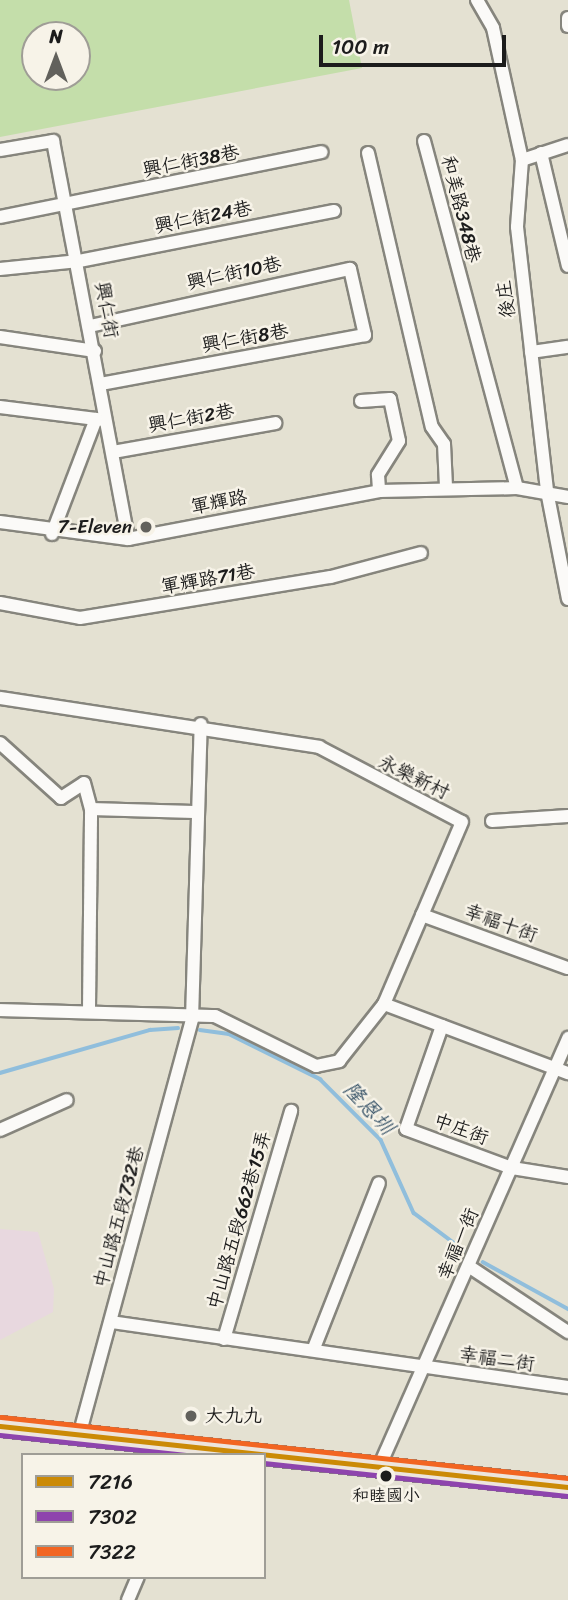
<!DOCTYPE html>
<html>
<head>
<meta charset="utf-8">
<style>
  body { margin:0 }
  #map { position:relative; width:568px; height:1600px; overflow:hidden; background:#e4e1d2; font-family:Sriracha,"LXGW WenKai TC",sans-serif }
  div>[style] { position:absolute }
  [style*='--x'] { left:calc(var(--x)*1px); top:calc(var(--y)*1px); width:calc(var(--w)*1px); rotate:calc(var(--a)*1deg) }
  .built>* { inset:0; background:#e8d8df }
  .green>* { inset:0; background:#c4deaa }
  .stream>* { height:3.5px; margin:-1.75px; padding:0 1.75px; transform-origin:1.75px; border-radius:1.75px; background:#90bedc }
  .roads { filter:drop-shadow(2px 0 #86857d) drop-shadow(-2px 0 #86857d) drop-shadow(0 2px #86857d) drop-shadow(0 -2px #86857d) }
  .street>* { height:12px; margin:-6px; padding:0 6px; transform-origin:6px; border-radius:6px; background:#fbfaf8 }
  .primary>* { height:19px; margin:-9.5px; padding:0 9.5px; transform-origin:9.5px; border-radius:9.5px; background:#ede5dd }
  .bus-1>* { height:5px; margin:-2.5px; padding:0 2.5px; transform-origin:2.5px; border-radius:2.5px; background:#cb8a06 }
  .bus-2>* { height:5px; margin:-2.5px; padding:0 2.5px; transform-origin:2.5px; border-radius:2.5px; background:#8e44ad }
  .bus-3>* { height:5px; margin:-2.5px; padding:0 2.5px; transform-origin:2.5px; border-radius:2.5px; background:#f26522 }
  .dots>* { width:19px; height:19px; translate:-50% -50%; box-sizing:border-box; border:4px solid #f7f3e8; border-radius:50% }
  span { translate:-50% -50%; white-space:nowrap; text-align:center; line-height:1.15; -webkit-text-stroke:5px #f7f3e8; paint-order:stroke }
  .bus-label { font-size:17px; color:#1c1c1c }
  .street-label { font-size:19px; color:#1c1c1c }
  .poi-label { font-size:19px; color:#1c1c1c }
  .right { translate:-100% -50%; text-align:right }
  .left { translate:0 -50%; text-align:left }
  .water-label { font-size:21px; color:#3c576b; font-style:italic }
  .legend { position:absolute; left:21px; top:1453px; width:245px; height:126px; box-sizing:border-box; background:#f7f3e8; border:2px solid #9f9d96; margin:0; padding:9px 12px; list-style:none; font-size:21px; color:#1c1c1c }
  .legend li { display:flex; align-items:center; gap:14px; height:35px }
  .legend b { width:35px; border:2px solid #9f9d96 }
  .north { position:absolute; left:21px; top:21px; width:70px; height:70px; box-sizing:border-box; background:#f7f3e8; border:2px solid #9f9d96; border-radius:50%; rotate:0deg; font-size:19px; font-weight:700; line-height:28px; text-align:center; color:#1c1c1c }
  .north::after { content:''; display:block; margin:auto; width:24px; height:32px; background:#62615c; clip-path:polygon(50% 0,100% 100%,50% 72%,0 100%) }
  .scale { position:absolute; left:319px; top:35px; width:187px; height:32px; box-sizing:border-box; border:4px solid #1c1c1c; border-top:0; padding-left:9px; font-size:21px; line-height:24px; white-space:nowrap; color:#1c1c1c; -webkit-text-stroke:5px #f7f3e8; paint-order:stroke }
</style>
</head>
<body>
<div id="map">
  <div class="built">
    <div style="clip-path:polygon(0 1229px,38px 1232px,54px 1289px,53px 1312px,0 1340px)"></div>
  </div>
  <div class="green">
    <div style="clip-path:polygon(evenodd,0 0,349px 0,362px 68px,0 137px,0 0,35px 35px,77px 35px,77px 77px,35px 77px,35px 35px)"></div>
  </div>
  <div class="stream">
    <div style="--x:200;--y:1030;--w:29;--a:8"></div>
    <div style="--x:229;--y:1034;--w:102;--a:26.3"></div>
    <div style="--x:320;--y:1079;--w:86;--a:45"></div>
    <div style="--x:381;--y:1140;--w:80;--a:65.7"></div>
    <div style="--x:414;--y:1213;--w:69;--a:36.7"></div>
    <div style="--x:0;--y:1073;--w:156;--a:-16"></div>
    <div style="--x:150;--y:1030;--w:28;--a:-4"></div>
    <div style="--x:483;--y:1262;--w:97;--a:28.9"></div>
  </div>
  <div class="roads">
    <div class="street">
      <div style="--x:477;--y:0;--w:32;--a:60"></div>
      <div style="--x:493;--y:28;--w:135;--a:77.6"></div>
      <div style="--x:522;--y:160;--w:67;--a:94.3"></div>
      <div style="--x:517;--y:227;--w:266;--a:83.5"></div>
      <div style="--x:547;--y:491;--w:110;--a:79"></div>
      <div style="--x:568;--y:18;--w:8;--a:90"></div>
      <div style="--x:424;--y:141;--w:359;--a:75"></div>
      <div style="--x:0;--y:150;--w:54;--a:-9.6"></div>
      <div style="--x:53;--y:141;--w:405;--a:79.3"></div>
      <div style="--x:368;--y:153;--w:281;--a:76.9"></div>
      <div style="--x:432;--y:427;--w:21;--a:55"></div>
      <div style="--x:444;--y:444;--w:43;--a:87.3"></div>
      <div style="--x:541;--y:153;--w:116;--a:76.6"></div>
      <div style="--x:522;--y:160;--w:48;--a:-18.1"></div>
      <div style="--x:0;--y:217;--w:328;--a:-11.4"></div>
      <div style="--x:0;--y:269;--w:79;--a:-5.8"></div>
      <div style="--x:79;--y:261;--w:260;--a:-11.1"></div>
      <div style="--x:90;--y:326;--w:266;--a:-12.4"></div>
      <div style="--x:350;--y:269;--w:68;--a:77.2"></div>
      <div style="--x:365;--y:335;--w:269;--a:169.5"></div>
      <div style="--x:0;--y:337;--w:96;--a:8.4"></div>
      <div style="--x:531;--y:352;--w:37;--a:-8"></div>
      <div style="--x:361;--y:401;--w:29;--a:-4"></div>
      <div style="--x:390;--y:399;--w:43;--a:77.9"></div>
      <div style="--x:399;--y:441;--w:40;--a:122"></div>
      <div style="--x:378;--y:475;--w:16;--a:86"></div>
      <div style="--x:0;--y:407;--w:105;--a:7.1"></div>
      <div style="--x:113;--y:452;--w:165;--a:-10.1"></div>
      <div style="--x:0;--y:522;--w:129;--a:7.6"></div>
      <div style="--x:128;--y:539;--w:256;--a:-10.8"></div>
      <div style="--x:379;--y:491;--w:138;--a:-1.2"></div>
      <div style="--x:517;--y:488;--w:52;--a:10"></div>
      <div style="--x:52;--y:534;--w:123;--a:-69.1"></div>
      <div style="--x:0;--y:603;--w:81;--a:10.6"></div>
      <div style="--x:80;--y:618;--w:254;--a:-9.3"></div>
      <div style="--x:331;--y:577;--w:93;--a:-14.9"></div>
      <div style="--x:0;--y:698;--w:323;--a:8.7"></div>
      <div style="--x:319;--y:747;--w:161;--a:27.7"></div>
      <div style="--x:462;--y:822;--w:198;--a:113.2"></div>
      <div style="--x:384;--y:1004;--w:197;--a:20.6"></div>
      <div style="--x:0;--y:743;--w:82;--a:42"></div>
      <div style="--x:61;--y:798;--w:27;--a:-33"></div>
      <div style="--x:84;--y:783;--w:27;--a:75"></div>
      <div style="--x:91;--y:809;--w:103;--a:1.7"></div>
      <div style="--x:492;--y:821;--w:76;--a:-3.8"></div>
      <div style="--x:422;--y:915;--w:155;--a:20"></div>
      <div style="--x:89;--y:1009;--w:200;--a:-89.4"></div>
      <div style="--x:0;--y:1010;--w:215;--a:1.6"></div>
      <div style="--x:215;--y:1016;--w:113;--a:26.3"></div>
      <div style="--x:316;--y:1066;--w:24;--a:-12"></div>
      <div style="--x:339;--y:1061;--w:73;--a:-51.7"></div>
      <div style="--x:442;--y:1026;--w:109;--a:109.3"></div>
      <div style="--x:406;--y:1129;--w:113;--a:20.2"></div>
      <div style="--x:512;--y:1168;--w:57;--a:9.1"></div>
      <div style="--x:0;--y:1130;--w:73;--a:-24.1"></div>
      <div style="--x:470;--y:1267;--w:118;--a:33.6"></div>
      <div style="--x:111;--y:1322;--w:462;--a:8.1"></div>
      <div style="--x:224;--y:1339;--w:238;--a:-73.6"></div>
      <div style="--x:314;--y:1348;--w:177;--a:-68.5"></div>
      <div style="--x:80;--y:1432;--w:428;--a:-74.8"></div>
      <div style="--x:192;--y:1019;--w:295;--a:-88.3"></div>
      <div style="--x:380;--y:1465;--w:467;--a:-66.2"></div>
      <div style="--x:128;--y:1600;--w:25;--a:-67"></div>
    </div>
    <div class="primary">
      <div style="--x:0;--y:1426;--w:571;--a:6.13"></div>
    </div>
  </div>
  <div class="bus-1">
    <div style="--x:0;--y:1426;--w:571;--a:6.13"></div>
  </div>
  <div class="bus-2">
    <div style="--x:0;--y:1435;--w:187;--a:6.1"></div>
    <div style="--x:264;--y:1463;--w:305;--a:6.2"></div>
  </div>
  <div class="bus-3">
    <div style="--x:1;--y:1417;--w:570;--a:6.14"></div>
  </div>
  <div class="dots">
    <div style="left:146px;top:527px;background:#62615c"></div>
    <div style="left:191px;top:1416px;background:#62615c"></div>
    <div style="left:386px;top:1476px;background:#1c1c1c"></div>
  </div>
  <div class="bus-label">
    <span style="left:386px;top:1496px">和睦國小</span>
  </div>
  <div class="street-label">
    <span style="left:191px;top:161px;rotate:-11deg">興仁街38巷</span>
    <span style="left:461px;top:209px;rotate:76deg">和美路348巷</span>
    <span style="left:203px;top:217px;rotate:-11deg">興仁街24巷</span>
    <span style="left:234px;top:273px;rotate:-12deg">興仁街10巷</span>
    <span style="left:506px;top:299px;rotate:-97deg">後庄</span>
    <span style="left:107px;top:310px;rotate:80deg">興仁街</span>
    <span style="left:245px;top:338px;rotate:-10deg">興仁街8巷</span>
    <span style="left:191px;top:418px;rotate:-10deg">興仁街2巷</span>
    <span style="left:219px;top:502px;rotate:-11deg">軍輝路</span>
    <span style="left:208px;top:579px;rotate:-10deg">軍輝路71巷</span>
    <span style="left:414px;top:777px;rotate:26deg">永樂新村</span>
    <span style="left:501px;top:923px;rotate:20deg">幸福十街</span>
    <span style="left:461px;top:1129px;rotate:20deg">中庄街</span>
    <span style="left:119px;top:1217px;rotate:-75deg">中山路五段732巷</span>
    <span style="left:239px;top:1220px;rotate:-74deg">中山路五段662巷15弄</span>
    <span style="left:458px;top:1244px;rotate:-67deg">幸福一街</span>
    <span style="left:497px;top:1359px;rotate:8deg">幸福二街</span>
  </div>
  <div class="poi-label">
    <span class="right" style="left:132px;top:527px">7-Eleven</span>
    <span class="left" style="left:205px;top:1416px">大九九</span>
  </div>
  <div class="water-label">
    <span style="left:369px;top:1108px;rotate:47deg">隆恩圳</span>
  </div>
  <ul class="legend">
  <li><b style="height:9px;background:#cb8a06"></b>7216</li>
  <li><b style="height:9px;background:#8e44ad"></b>7302</li>
  <li><b style="height:9px;background:#f26522"></b>7322</li>
  </ul>
  <div class="north">N</div>
  <div class="scale">100 m</div>
</div>
</body>
</html>
